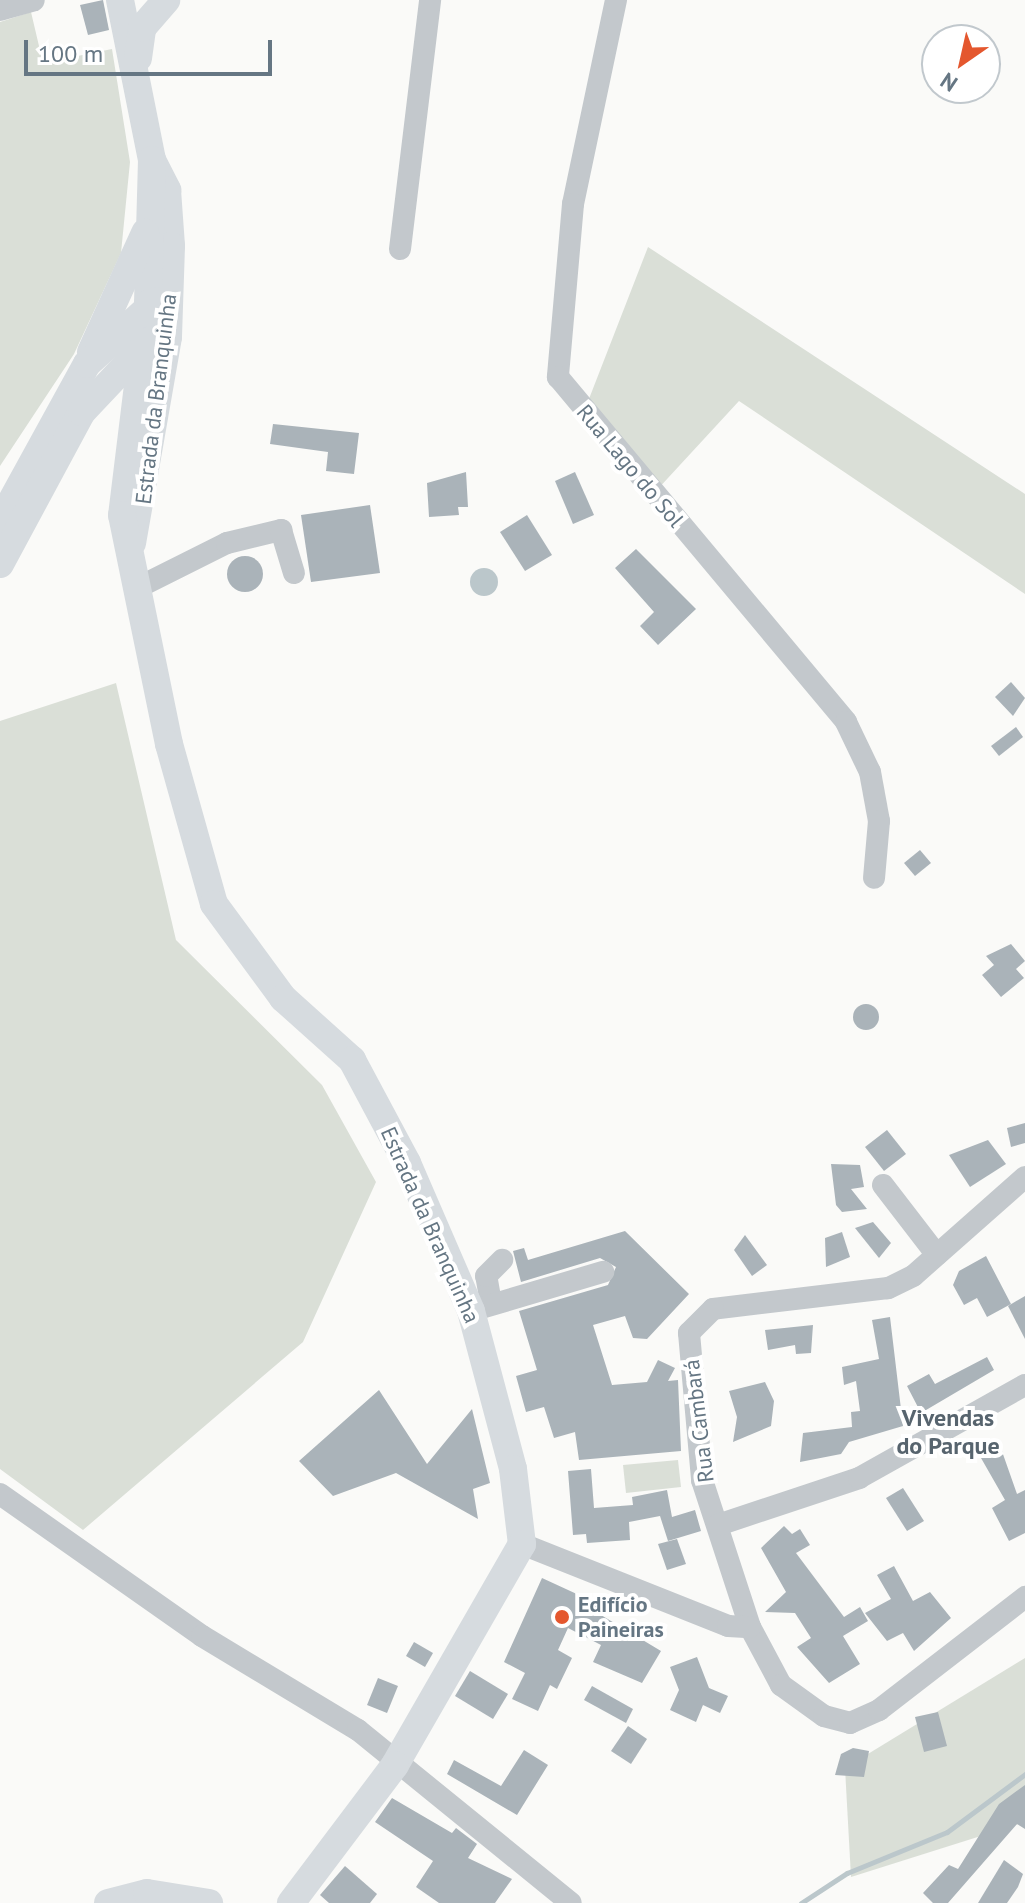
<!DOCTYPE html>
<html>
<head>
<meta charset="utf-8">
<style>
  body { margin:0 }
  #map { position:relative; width:1025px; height:1903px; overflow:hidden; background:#fafaf8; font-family:"PT Sans",sans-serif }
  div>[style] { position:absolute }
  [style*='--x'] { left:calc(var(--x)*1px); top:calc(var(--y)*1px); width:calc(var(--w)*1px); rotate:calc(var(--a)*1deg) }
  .green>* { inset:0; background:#dadfd7 }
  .water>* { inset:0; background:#bbc7cb }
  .round { border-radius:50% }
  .stream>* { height:5px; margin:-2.5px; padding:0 2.5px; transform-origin:2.5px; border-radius:2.5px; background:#bbc7cb }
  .building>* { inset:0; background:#aab3b9 }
  .minor>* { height:22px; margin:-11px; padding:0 11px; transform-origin:11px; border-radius:11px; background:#c3c8cc }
  .major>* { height:28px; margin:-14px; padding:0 14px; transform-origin:14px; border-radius:14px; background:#d6dbdf }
  .dots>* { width:22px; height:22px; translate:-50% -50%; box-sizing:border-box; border:4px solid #fff; border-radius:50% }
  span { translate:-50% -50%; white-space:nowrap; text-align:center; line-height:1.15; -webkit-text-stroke:8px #fff; paint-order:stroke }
  .street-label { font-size:22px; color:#657683 }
  .poi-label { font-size:22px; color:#657683; font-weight:700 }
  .left { translate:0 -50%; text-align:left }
  .neighbourhood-label { font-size:24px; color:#57646e; font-weight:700 }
  .north { position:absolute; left:921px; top:24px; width:80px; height:80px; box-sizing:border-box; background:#fff; border:2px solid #c1c8cd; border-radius:50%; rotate:214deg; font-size:22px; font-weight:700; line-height:32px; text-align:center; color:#657683 }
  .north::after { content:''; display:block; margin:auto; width:28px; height:36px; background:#e4572e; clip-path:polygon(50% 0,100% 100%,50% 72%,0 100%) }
  .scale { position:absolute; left:24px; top:40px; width:248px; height:36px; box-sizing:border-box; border:4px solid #657683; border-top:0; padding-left:10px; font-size:24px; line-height:28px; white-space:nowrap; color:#657683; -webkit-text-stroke:6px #fff; paint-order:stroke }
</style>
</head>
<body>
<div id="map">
  <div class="green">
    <div style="clip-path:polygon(31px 12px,43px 63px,112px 49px,130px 162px,121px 253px,74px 354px,0 466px,0 22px)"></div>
    <div style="clip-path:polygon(648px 247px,1025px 494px,1025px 594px,739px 401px,656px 491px,587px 404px)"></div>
    <div style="clip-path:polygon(116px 683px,176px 940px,322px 1085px,376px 1182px,303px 1342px,83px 1530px,0 1469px,0 721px)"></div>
    <div style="clip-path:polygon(678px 1460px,681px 1487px,626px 1493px,623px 1465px)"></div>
    <div style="clip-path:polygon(1025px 1658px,1025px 1822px,851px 1877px,845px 1768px)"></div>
  </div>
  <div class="water">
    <div class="round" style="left:470px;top:568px;width:28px;height:28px"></div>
  </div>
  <div class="stream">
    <div style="--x:801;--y:1903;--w:55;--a:-33.1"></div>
    <div style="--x:847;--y:1873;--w:108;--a:-22.3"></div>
    <div style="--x:947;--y:1832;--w:97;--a:-36.6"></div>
  </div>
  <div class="building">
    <div style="clip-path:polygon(103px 0,109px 30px,88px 35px,80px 5px)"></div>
    <div style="clip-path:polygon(273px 424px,359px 433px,354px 474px,326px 471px,328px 452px,270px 444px)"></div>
    <div style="clip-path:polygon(466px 472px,468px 507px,458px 507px,459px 515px,429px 517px,427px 483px)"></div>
    <div style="clip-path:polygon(575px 472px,594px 515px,573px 524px,555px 481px)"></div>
    <div style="clip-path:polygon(370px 505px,380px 573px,311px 582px,301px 515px)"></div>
    <div style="clip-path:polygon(527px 515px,552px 555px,525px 571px,500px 532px)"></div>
    <div style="clip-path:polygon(636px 549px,696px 609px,658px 645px,640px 626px,654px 612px,615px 568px)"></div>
    <div class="round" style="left:227px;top:556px;width:36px;height:36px"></div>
    <div style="clip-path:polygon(1011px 682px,1025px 698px,1013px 716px,995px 697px)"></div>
    <div style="clip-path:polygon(1016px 727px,1023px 737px,999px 756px,991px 746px)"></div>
    <div style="clip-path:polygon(920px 850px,931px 863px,915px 876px,904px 863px)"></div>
    <div style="clip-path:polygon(1011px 944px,1025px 961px,1016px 969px,1024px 978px,1001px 997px,982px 975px,994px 965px,986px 956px)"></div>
    <div class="round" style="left:853px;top:1004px;width:26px;height:26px"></div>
    <div style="clip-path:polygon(1025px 1123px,1025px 1143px,1011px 1147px,1007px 1128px)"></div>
    <div style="clip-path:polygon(887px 1130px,906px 1154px,884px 1171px,865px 1147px)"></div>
    <div style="clip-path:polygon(988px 1140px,1006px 1164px,970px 1187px,949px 1155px)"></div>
    <div style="clip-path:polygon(831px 1164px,860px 1165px,864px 1187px,851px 1189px,867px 1209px,842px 1212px,836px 1205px)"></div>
    <div style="clip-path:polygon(873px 1222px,891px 1243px,879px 1258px,855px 1228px)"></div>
    <div style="clip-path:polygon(625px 1231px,689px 1294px,647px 1339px,633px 1338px,625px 1316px,593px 1325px,612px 1385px,647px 1382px,658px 1360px,675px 1368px,668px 1381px,678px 1380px,681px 1451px,579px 1460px,575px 1432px,554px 1438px,544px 1407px,526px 1412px,516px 1376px,537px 1370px,519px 1311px,608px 1285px,616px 1267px,600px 1258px,521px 1282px,513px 1251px,524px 1248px,528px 1260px)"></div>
    <div style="clip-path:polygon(842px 1232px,850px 1257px,826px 1267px,825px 1238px)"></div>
    <div style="clip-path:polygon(745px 1235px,767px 1265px,752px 1276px,734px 1250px)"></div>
    <div style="clip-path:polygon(986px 1256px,1011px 1304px,987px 1317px,977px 1298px,964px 1305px,953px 1285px,959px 1271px)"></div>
    <div style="clip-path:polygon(1025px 1296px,1025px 1339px,1008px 1306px)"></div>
    <div style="clip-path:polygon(890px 1317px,903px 1426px,849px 1442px,841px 1454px,800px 1462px,803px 1433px,852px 1427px,851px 1412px,860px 1411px,856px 1381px,844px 1385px,842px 1367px,879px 1359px,872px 1320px)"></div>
    <div style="clip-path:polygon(813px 1325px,811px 1353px,796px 1354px,795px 1345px,768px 1350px,765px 1330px)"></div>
    <div style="clip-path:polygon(987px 1357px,994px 1370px,921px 1413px,907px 1386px,929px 1374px,935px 1384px)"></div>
    <div style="clip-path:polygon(765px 1382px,774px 1401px,771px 1426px,733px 1442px,737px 1417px,729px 1391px)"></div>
    <div style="clip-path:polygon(379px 1390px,427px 1464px,472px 1409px,490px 1483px,473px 1489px,478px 1519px,396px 1473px,333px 1496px,299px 1461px)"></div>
    <div style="clip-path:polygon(998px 1440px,1017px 1494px,1025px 1490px,1025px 1533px,1009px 1541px,992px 1508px,1005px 1500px,977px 1451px)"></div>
    <div style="clip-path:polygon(591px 1469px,594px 1508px,633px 1505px,632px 1497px,667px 1490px,672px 1517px,695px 1510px,701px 1531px,668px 1541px,660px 1516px,629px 1522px,630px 1540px,587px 1543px,586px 1534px,573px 1535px,568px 1471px)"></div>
    <div style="clip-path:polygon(903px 1488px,924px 1521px,907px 1531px,886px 1498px)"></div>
    <div style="clip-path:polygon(784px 1526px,792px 1534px,800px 1529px,810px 1545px,796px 1553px,844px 1617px,860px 1607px,868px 1621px,843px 1636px,860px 1664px,829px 1683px,797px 1647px,811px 1638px,795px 1613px,765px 1612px,786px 1592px,761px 1548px)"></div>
    <div style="clip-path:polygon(677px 1539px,686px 1564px,667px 1570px,658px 1544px)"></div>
    <div style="clip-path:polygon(894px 1566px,913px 1601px,930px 1592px,951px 1618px,914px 1651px,903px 1633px,887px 1641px,865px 1613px,891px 1599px,877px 1575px)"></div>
    <div style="clip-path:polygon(542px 1578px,605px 1607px,601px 1615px,661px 1651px,642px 1683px,593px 1662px,601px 1645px,568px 1628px,558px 1650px,572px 1658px,557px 1689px,550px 1685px,538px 1711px,512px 1699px,525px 1673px,504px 1662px)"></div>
    <div style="clip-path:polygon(414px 1642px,433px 1653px,425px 1667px,406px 1656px)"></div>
    <div style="clip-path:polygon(697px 1657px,709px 1688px,728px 1696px,720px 1713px,703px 1705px,696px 1722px,670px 1710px,679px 1690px,670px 1667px)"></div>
    <div style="clip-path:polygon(470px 1671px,508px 1694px,493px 1719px,455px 1696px)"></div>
    <div style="clip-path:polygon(378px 1678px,398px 1686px,387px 1713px,367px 1705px)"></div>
    <div style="clip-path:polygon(592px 1686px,633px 1709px,626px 1723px,584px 1700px)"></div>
    <div style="clip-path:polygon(938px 1712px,947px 1746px,924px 1752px,915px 1717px)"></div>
    <div style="clip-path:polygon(628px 1726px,647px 1739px,631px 1764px,611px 1751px)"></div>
    <div style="clip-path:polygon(853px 1748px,869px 1751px,864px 1777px,835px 1775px,841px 1754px)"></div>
    <div style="clip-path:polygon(524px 1750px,548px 1765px,517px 1815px,447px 1774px,454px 1760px,501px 1786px)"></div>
    <div style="clip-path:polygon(1025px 1785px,1025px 1829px,1017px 1824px,948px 1903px,933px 1903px,923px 1893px,949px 1865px,958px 1869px,999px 1804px)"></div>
    <div style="clip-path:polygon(392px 1798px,452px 1833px,456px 1828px,477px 1844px,468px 1858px,512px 1879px,495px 1903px,439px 1903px,416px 1887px,433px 1861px,375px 1822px)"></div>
    <div style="clip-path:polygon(1004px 1860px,1023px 1874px,1018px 1887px,1007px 1903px,978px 1903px)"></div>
    <div style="clip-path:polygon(345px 1866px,377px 1894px,370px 1903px,329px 1903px,320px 1895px)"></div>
  </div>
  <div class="minor">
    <div style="--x:616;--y:0;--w:208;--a:101.9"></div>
    <div style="--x:573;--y:204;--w:174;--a:95"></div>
    <div style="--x:558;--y:377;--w:449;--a:50.1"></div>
    <div style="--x:846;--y:722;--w:55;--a:64.4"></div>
    <div style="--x:870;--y:772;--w:50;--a:79.6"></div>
    <div style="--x:879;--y:821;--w:57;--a:95"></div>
    <div style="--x:0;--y:10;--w:35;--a:-16"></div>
    <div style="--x:400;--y:249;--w:251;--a:-83.1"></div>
    <div style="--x:141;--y:586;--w:96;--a:-26.6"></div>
    <div style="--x:227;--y:543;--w:56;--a:-13.5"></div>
    <div style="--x:281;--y:530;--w:45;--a:73.2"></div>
    <div style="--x:1025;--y:1177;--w:149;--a:138.5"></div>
    <div style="--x:913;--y:1276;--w:28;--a:154"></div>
    <div style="--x:888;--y:1288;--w:176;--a:173.2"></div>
    <div style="--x:713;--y:1309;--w:34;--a:135"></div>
    <div style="--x:689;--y:1333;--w:148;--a:84.9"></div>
    <div style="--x:702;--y:1480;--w:155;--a:71.9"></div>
    <div style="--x:750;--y:1627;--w:66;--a:61.9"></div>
    <div style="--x:781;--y:1685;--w:53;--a:35.8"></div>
    <div style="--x:824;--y:1716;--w:27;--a:15"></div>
    <div style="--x:850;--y:1723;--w:32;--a:-24"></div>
    <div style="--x:879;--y:1710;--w:185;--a:-37.7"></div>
    <div style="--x:883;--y:1185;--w:88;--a:52.4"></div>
    <div style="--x:491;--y:1303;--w:27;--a:-100"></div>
    <div style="--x:486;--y:1276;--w:23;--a:-45"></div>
    <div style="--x:471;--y:1311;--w:138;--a:-16.5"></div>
    <div style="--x:0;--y:1494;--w:247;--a:35.1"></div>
    <div style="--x:202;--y:1636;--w:182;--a:31.1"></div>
    <div style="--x:358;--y:1730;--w:274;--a:39.1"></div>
    <div style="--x:718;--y:1525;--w:149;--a:-18.4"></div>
    <div style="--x:859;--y:1478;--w:190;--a:-29.3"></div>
    <div style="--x:522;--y:1544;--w:222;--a:21.7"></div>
    <div style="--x:728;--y:1626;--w:22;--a:3"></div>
  </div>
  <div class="major">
    <div style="--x:120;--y:0;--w:163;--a:78.7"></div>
    <div style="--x:152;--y:160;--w:34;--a:63"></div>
    <div style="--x:167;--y:190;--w:56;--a:85.9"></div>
    <div style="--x:171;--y:246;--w:91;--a:91.9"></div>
    <div style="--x:168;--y:337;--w:209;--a:99.9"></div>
    <div style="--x:138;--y:58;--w:30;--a:-82"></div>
    <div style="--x:142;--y:28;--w:37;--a:-49"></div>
    <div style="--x:152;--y:160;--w:144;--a:91.6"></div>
    <div style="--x:148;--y:304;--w:213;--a:97"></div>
    <div style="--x:122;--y:515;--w:234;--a:78.4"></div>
    <div style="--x:169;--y:744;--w:166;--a:74.3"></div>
    <div style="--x:214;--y:904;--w:117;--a:53.7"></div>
    <div style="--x:283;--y:998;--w:93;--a:41.9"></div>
    <div style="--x:352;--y:1060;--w:117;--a:61.9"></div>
    <div style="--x:407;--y:1163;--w:161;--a:66.6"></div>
    <div style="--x:471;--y:1311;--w:163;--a:75.1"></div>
    <div style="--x:513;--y:1469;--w:76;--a:83.2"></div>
    <div style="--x:522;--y:1544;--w:255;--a:119.9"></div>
    <div style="--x:395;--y:1765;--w:173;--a:127"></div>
    <div style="--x:91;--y:352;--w:131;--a:-65.6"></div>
    <div style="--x:0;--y:522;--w:180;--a:-61.2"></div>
    <div style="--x:87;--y:364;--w:93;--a:-42.4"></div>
    <div style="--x:0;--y:564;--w:173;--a:-61.7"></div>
    <div style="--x:82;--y:412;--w:98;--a:-46.7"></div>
    <div style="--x:108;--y:1903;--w:40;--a:-14.4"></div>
    <div style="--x:147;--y:1893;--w:63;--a:9.2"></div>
  </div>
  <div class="dots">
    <div style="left:562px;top:1617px;background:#e4572e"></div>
  </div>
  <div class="street-label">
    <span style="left:156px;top:399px;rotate:-83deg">Estrada da Branquinha</span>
    <span style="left:630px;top:466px;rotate:50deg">Rua Lago do Sol</span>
    <span style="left:430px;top:1225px;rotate:66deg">Estrada da Branquinha</span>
    <span style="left:699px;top:1421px;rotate:-97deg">Rua Cambará</span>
  </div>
  <div class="poi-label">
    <span class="left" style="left:578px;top:1617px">Edifício<br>Paineiras</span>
  </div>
  <div class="neighbourhood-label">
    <span style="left:948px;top:1432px">Vivendas<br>do Parque</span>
  </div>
  <div class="north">N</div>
  <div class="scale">100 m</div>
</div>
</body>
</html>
